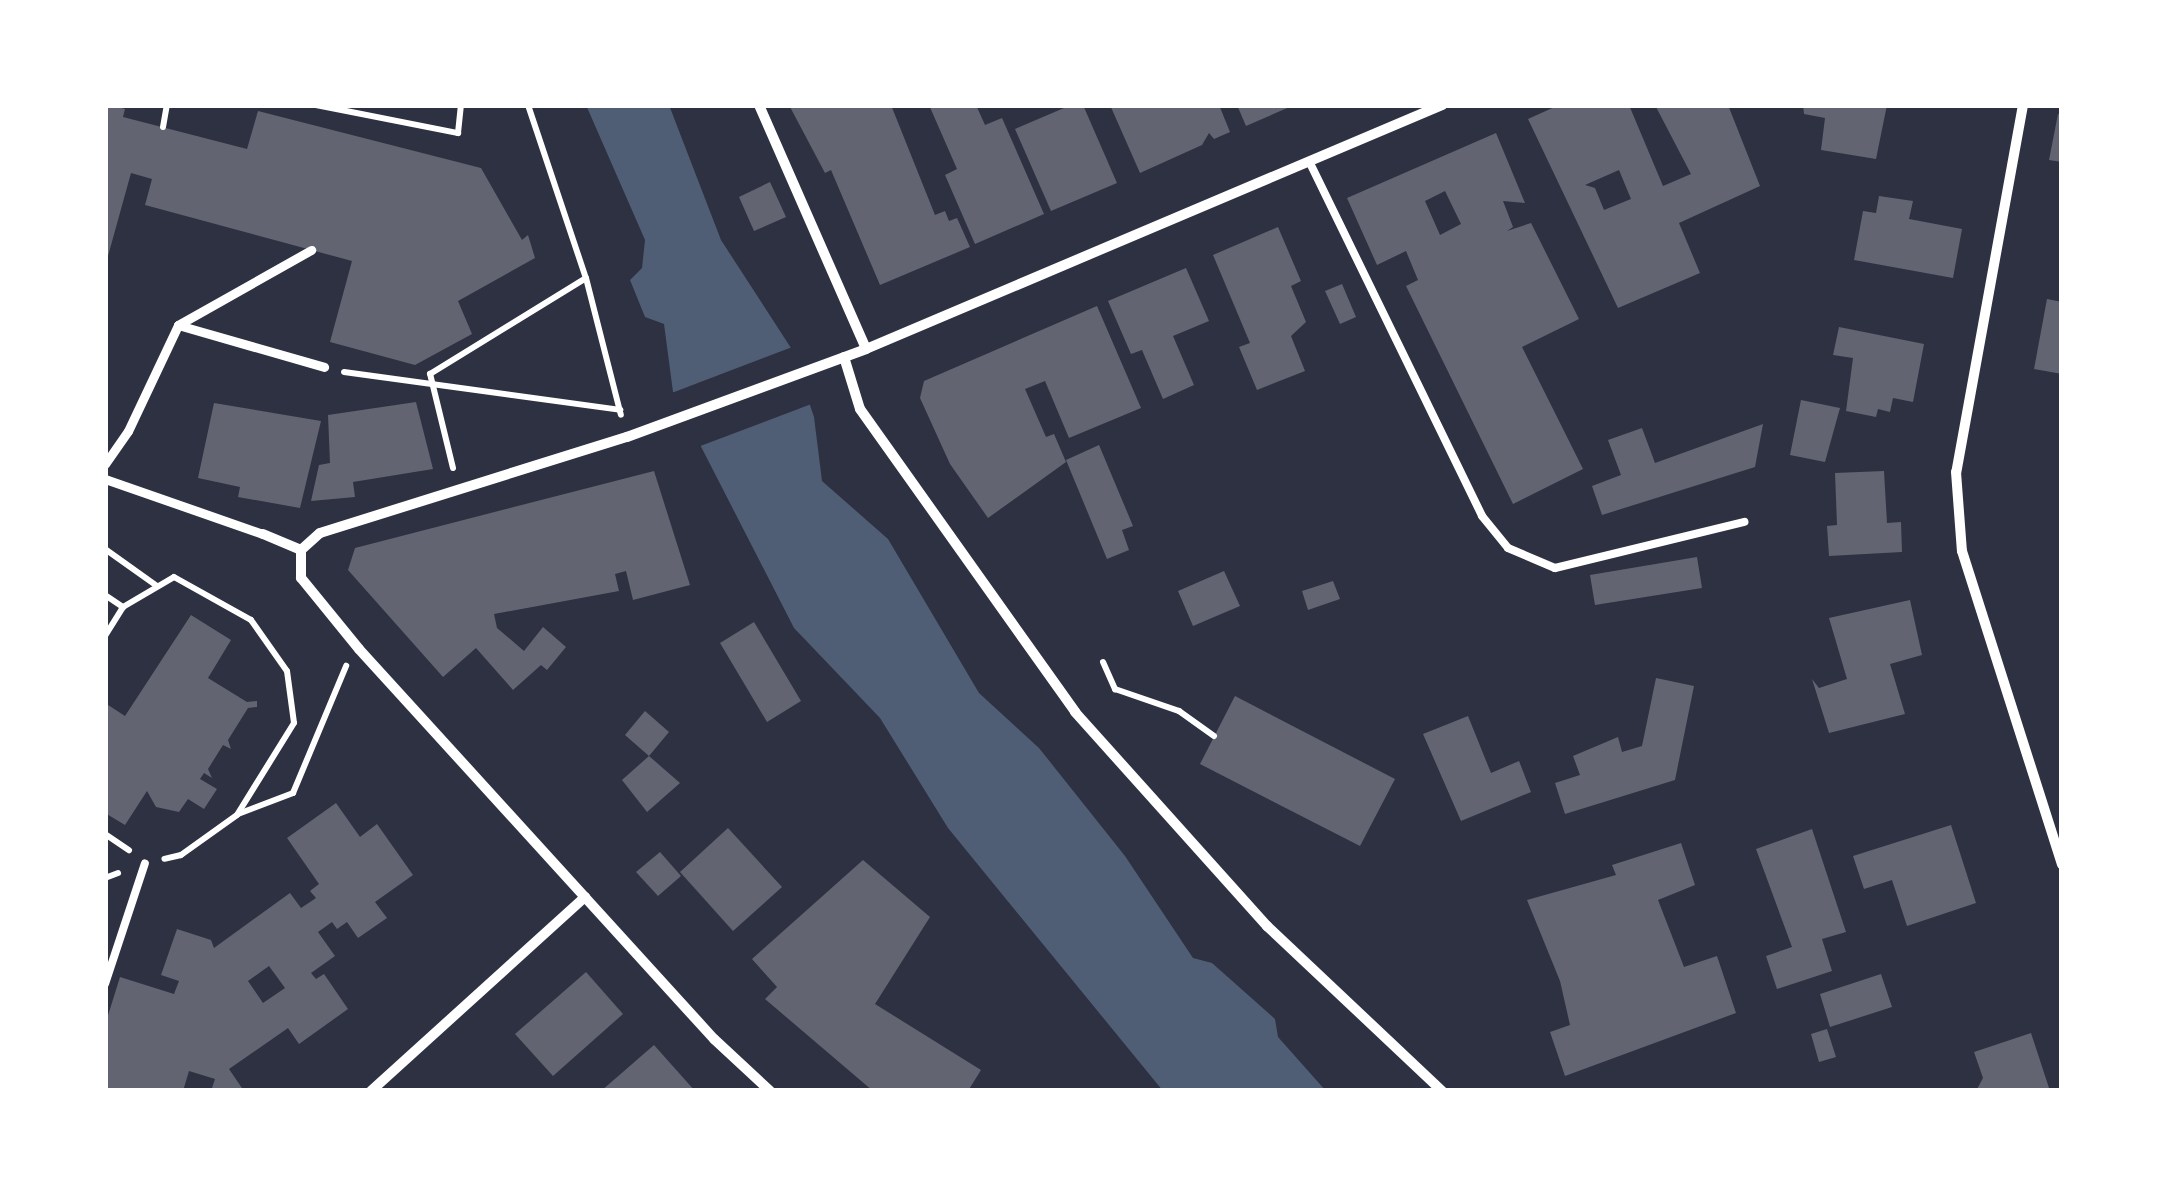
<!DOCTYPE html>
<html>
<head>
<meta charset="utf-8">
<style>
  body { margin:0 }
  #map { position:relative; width:2167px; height:1196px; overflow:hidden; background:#2d3142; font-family:"Alegreya Sans",sans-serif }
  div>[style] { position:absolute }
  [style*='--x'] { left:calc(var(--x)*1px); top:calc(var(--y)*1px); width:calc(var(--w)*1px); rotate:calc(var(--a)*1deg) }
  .water>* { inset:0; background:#4f5d75 }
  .pier>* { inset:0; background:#2d3142 }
  .building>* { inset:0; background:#626471 }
  .path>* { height:6px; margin:-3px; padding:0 3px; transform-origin:3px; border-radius:3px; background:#fff }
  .service>* { height:8px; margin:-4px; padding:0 4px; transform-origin:4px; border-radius:4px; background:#fff }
  .pedestrian>* { height:9px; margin:-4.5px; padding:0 4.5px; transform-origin:4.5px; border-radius:4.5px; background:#fff }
  .minor>* { height:10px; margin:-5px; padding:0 5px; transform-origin:5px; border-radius:5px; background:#fff }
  span { translate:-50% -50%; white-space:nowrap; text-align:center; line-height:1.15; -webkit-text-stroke:10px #fff; paint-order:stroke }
  .frame { position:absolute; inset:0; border:108px solid #fff; pointer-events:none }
</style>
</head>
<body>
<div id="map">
  <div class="water">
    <div style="clip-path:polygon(586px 105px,669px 105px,721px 240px,791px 348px,814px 417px,822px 481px,888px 539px,979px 693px,1039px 748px,1125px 856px,1193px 958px,1212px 963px,1275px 1019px,1278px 1037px,1326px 1091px,1163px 1091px,948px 828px,880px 718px,794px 628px,673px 392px,664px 324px,645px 317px,630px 280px,642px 268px,645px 240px)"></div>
  </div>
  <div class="pier">
    <div style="clip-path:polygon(795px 346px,814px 403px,695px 448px,669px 394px)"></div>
  </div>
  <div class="building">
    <div style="clip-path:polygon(110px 105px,125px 109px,123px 117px,247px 149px,258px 111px,481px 168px,522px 240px,528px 235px,535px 258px,458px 301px,472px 334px,415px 365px,330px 342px,352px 261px,145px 205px,152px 179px,131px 173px,105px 267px,105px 108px)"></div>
    <div style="clip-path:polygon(789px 105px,891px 105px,935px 215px,945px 211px,949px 221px,957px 218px,970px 247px,880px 285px,831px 170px,825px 173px)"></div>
    <div style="clip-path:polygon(929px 105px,976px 105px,985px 125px,1002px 118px,1044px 214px,975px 244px,945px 175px,957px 169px)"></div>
    <div style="clip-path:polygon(1071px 105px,1083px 105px,1117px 183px,1051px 211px,1015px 129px)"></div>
    <div style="clip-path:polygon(1110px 105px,1219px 105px,1230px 132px,1214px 139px,1209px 133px,1202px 145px,1140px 173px)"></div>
    <div style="clip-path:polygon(1237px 105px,1294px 105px,1246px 126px)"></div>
    <div style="clip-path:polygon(evenodd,1559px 105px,1629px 105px,1663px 186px,1691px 174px,1655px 105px,1728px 105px,1760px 186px,1679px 223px,1700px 273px,1618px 308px,1528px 119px,1559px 105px,1619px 170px,1631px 199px,1604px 210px,1595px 188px,1585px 185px,1619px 170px)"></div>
    <div style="clip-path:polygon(1803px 105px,1887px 105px,1876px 159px,1821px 150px,1825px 118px,1804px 114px)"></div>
    <div style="clip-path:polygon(2058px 114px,2062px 115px,2062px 162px,2049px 160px)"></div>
    <div style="clip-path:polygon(evenodd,1496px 133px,1525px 203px,1503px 201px,1513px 227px,1507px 231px,1531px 223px,1579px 319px,1522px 347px,1583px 469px,1513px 504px,1406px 286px,1418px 280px,1406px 251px,1377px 265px,1347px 198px,1496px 133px,1445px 191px,1461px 224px,1440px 235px,1425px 201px,1445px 191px)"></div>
    <div style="clip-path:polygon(770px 182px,786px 217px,754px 231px,739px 197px)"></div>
    <div style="clip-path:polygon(1879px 196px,1913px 201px,1909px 219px,1962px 229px,1953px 278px,1854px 260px,1863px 211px,1876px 213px)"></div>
    <div style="clip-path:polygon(1278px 227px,1301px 281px,1291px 286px,1306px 322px,1291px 336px,1305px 371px,1257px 390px,1239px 347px,1250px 343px,1213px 255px)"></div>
    <div style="clip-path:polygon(1186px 268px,1209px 321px,1173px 336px,1194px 385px,1163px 399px,1142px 350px,1131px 354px,1108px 301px)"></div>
    <div style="clip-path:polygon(1342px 284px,1356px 317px,1340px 324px,1325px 291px)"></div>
    <div style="clip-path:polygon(2047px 299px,2062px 302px,2062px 374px,2034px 369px)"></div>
    <div style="clip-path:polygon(1097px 306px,1141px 408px,1069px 438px,1045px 381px,1025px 389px,1046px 437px,1054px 434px,1066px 462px,988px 518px,950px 464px,920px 398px,924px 381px)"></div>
    <div style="clip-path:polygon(1839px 327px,1924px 344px,1913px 402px,1893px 398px,1890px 412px,1878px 409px,1876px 417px,1846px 411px,1853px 358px,1833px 355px)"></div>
    <div style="clip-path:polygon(1801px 400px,1840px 408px,1825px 462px,1790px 455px)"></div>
    <div style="clip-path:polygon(416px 402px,433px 469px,353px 482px,355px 497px,311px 501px,319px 465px,330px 463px,328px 415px)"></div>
    <div style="clip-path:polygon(214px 403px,321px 421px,300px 508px,238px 497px,240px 487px,198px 478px)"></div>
    <div style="clip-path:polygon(1763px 424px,1755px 467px,1602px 515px,1592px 486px,1621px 475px,1608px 440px,1642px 428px,1655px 463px)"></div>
    <div style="clip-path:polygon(1099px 445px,1133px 526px,1122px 530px,1129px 550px,1107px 559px,1066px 460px)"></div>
    <div style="clip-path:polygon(654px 471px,690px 585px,633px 600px,626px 571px,615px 574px,619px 591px,494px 614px,497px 628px,524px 651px,543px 627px,566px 647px,547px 670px,541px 665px,513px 690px,476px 648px,443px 677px,348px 570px,355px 548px)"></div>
    <div style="clip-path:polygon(1884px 471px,1887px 523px,1901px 522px,1902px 552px,1829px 556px,1827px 526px,1837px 525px,1835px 473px)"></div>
    <div style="clip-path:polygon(1697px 557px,1702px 588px,1595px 605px,1590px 575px)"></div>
    <div style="clip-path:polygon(1224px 571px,1240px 606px,1193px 626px,1178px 591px)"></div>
    <div style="clip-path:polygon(1333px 581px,1340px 599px,1308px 610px,1302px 591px)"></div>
    <div style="clip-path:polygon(1910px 600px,1922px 655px,1890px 664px,1905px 714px,1829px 733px,1812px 679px,1819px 688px,1847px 679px,1829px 618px)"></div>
    <div style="clip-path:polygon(191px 615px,231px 640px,208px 678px,247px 702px,257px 701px,257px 707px,248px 708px,228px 740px,231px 749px,223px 745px,208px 769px,212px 778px,204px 773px,200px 779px,217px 789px,204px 809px,188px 799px,179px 812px,156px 807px,147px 791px,125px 825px,105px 813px,105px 703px,125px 716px)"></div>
    <div style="clip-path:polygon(754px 622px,801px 701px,767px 722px,720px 643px)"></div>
    <div style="clip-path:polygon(1656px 678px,1694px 686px,1675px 780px,1565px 814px,1555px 783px,1580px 775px,1573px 756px,1618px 737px,1622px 752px,1642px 746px)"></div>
    <div style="clip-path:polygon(1235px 696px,1395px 779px,1360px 846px,1200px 764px)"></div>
    <div style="clip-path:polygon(645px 711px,669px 732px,649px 756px,680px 783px,647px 812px,622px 780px,649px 756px,625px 735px)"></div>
    <div style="clip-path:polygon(1468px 716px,1491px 773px,1519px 761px,1531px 792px,1461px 821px,1423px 734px)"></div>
    <div style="clip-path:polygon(evenodd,336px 803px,360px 837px,377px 824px,413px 875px,375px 902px,387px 918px,358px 938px,347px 922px,337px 929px,332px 922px,318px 932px,335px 956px,311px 973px,316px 979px,324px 974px,348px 1009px,299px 1044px,288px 1028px,229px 1069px,244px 1091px,211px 1091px,215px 1079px,189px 1071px,183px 1091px,105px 1091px,105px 1025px,120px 977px,174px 994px,179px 981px,161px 975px,177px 929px,211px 940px,214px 948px,290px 893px,301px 908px,316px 898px,310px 891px,319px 884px,287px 838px,336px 803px,269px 966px,285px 988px,263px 1003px,248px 981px,269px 966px)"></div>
    <div style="clip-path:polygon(1951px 825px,1976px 903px,1907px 926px,1892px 880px,1864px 889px,1853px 856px)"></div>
    <div style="clip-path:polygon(728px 828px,782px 887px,733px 931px,680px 872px)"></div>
    <div style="clip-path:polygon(1812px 829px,1846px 932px,1822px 939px,1832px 971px,1777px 989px,1766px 956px,1792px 947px,1756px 849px)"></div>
    <div style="clip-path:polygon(1681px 843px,1695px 885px,1658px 900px,1684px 967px,1717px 956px,1736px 1013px,1565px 1076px,1550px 1032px,1570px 1025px,1560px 981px,1527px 900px,1616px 875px,1612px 865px)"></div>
    <div style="clip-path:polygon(660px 852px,681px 876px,658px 896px,636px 872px)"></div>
    <div style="clip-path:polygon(863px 860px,930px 917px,875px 1004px,981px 1070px,968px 1091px,873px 1091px,765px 999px,777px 987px,752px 959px)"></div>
    <div style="clip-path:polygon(586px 972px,623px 1014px,553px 1076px,515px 1034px)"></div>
    <div style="clip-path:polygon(1881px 974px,1892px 1007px,1830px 1027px,1820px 994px)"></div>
    <div style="clip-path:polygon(1827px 1029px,1836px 1057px,1819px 1062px,1811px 1034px)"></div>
    <div style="clip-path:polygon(2031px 1033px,2050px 1091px,1976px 1091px,1983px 1078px,1974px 1052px)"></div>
    <div style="clip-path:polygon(654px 1045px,695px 1091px,601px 1091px)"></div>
  </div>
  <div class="path">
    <div style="--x:316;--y:105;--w:145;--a:11.2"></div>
    <div style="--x:458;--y:133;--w:28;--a:-84"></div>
    <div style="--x:528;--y:105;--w:182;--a:71.5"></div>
    <div style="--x:586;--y:278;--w:141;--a:75.7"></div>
    <div style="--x:163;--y:127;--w:22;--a:-80"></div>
    <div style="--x:344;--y:372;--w:279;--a:7.8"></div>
    <div style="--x:453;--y:468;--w:97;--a:-103.7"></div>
    <div style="--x:430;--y:374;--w:183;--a:-31.6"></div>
    <div style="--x:105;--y:549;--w:64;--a:35.4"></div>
    <div style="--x:105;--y:595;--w:22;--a:34"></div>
    <div style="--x:123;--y:607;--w:59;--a:-30.5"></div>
    <div style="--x:174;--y:577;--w:88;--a:29.2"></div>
    <div style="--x:251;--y:620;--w:62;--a:54.8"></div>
    <div style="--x:287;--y:671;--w:52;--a:82.3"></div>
    <div style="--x:294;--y:723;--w:108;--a:121.8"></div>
    <div style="--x:237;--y:815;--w:69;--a:144.5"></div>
    <div style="--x:181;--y:855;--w:17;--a:167"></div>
    <div style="--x:105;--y:636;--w:34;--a:-58"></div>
    <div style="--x:1103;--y:662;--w:30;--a:66"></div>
    <div style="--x:1115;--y:689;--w:68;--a:19"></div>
    <div style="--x:1179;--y:711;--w:43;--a:35.5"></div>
    <div style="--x:238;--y:814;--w:59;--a:-20.9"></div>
    <div style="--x:293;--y:793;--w:138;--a:-67.3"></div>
    <div style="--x:105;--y:834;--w:29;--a:34"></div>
    <div style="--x:105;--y:878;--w:14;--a:-21"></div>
  </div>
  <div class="service">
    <div style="--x:1309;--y:161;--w:395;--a:64"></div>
    <div style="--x:1482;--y:516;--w:41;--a:50.9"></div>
    <div style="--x:1508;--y:548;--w:51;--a:23.1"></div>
    <div style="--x:1555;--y:568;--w:195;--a:-13.7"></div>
    <div style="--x:105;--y:984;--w:127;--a:-71.7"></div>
  </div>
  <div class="pedestrian">
    <div style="--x:178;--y:325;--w:152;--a:16"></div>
    <div style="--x:105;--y:464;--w:40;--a:-55.1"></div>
    <div style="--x:128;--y:431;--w:117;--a:-64.7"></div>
    <div style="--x:178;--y:325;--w:153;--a:-29.4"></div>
    <div style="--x:105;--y:479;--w:167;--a:19.2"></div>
  </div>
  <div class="minor">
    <div style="--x:759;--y:105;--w:266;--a:66.3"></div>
    <div style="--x:2023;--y:105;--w:373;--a:100.3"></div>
    <div style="--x:1956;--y:472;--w:79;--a:85.7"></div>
    <div style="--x:1962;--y:551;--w:329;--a:72.3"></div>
    <div style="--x:844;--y:357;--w:54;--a:72.9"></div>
    <div style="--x:860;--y:409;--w:372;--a:54.6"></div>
    <div style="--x:1075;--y:712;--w:288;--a:48.1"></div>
    <div style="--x:1267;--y:926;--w:241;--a:43.3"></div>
    <div style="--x:263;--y:534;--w:41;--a:22.8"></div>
    <div style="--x:371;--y:1091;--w:289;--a:-42.2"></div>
    <div style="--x:770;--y:1091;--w:76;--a:-137.1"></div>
    <div style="--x:714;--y:1039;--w:527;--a:-132.31"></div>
    <div style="--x:359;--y:649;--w:92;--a:-129.2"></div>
    <div style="--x:301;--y:578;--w:28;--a:-90"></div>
    <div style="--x:301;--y:550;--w:25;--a:-42"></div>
    <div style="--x:320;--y:533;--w:322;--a:-17.4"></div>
    <div style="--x:627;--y:437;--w:255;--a:-20.2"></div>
    <div style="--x:866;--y:349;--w:626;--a:-22.96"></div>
  </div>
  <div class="frame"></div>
</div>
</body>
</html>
